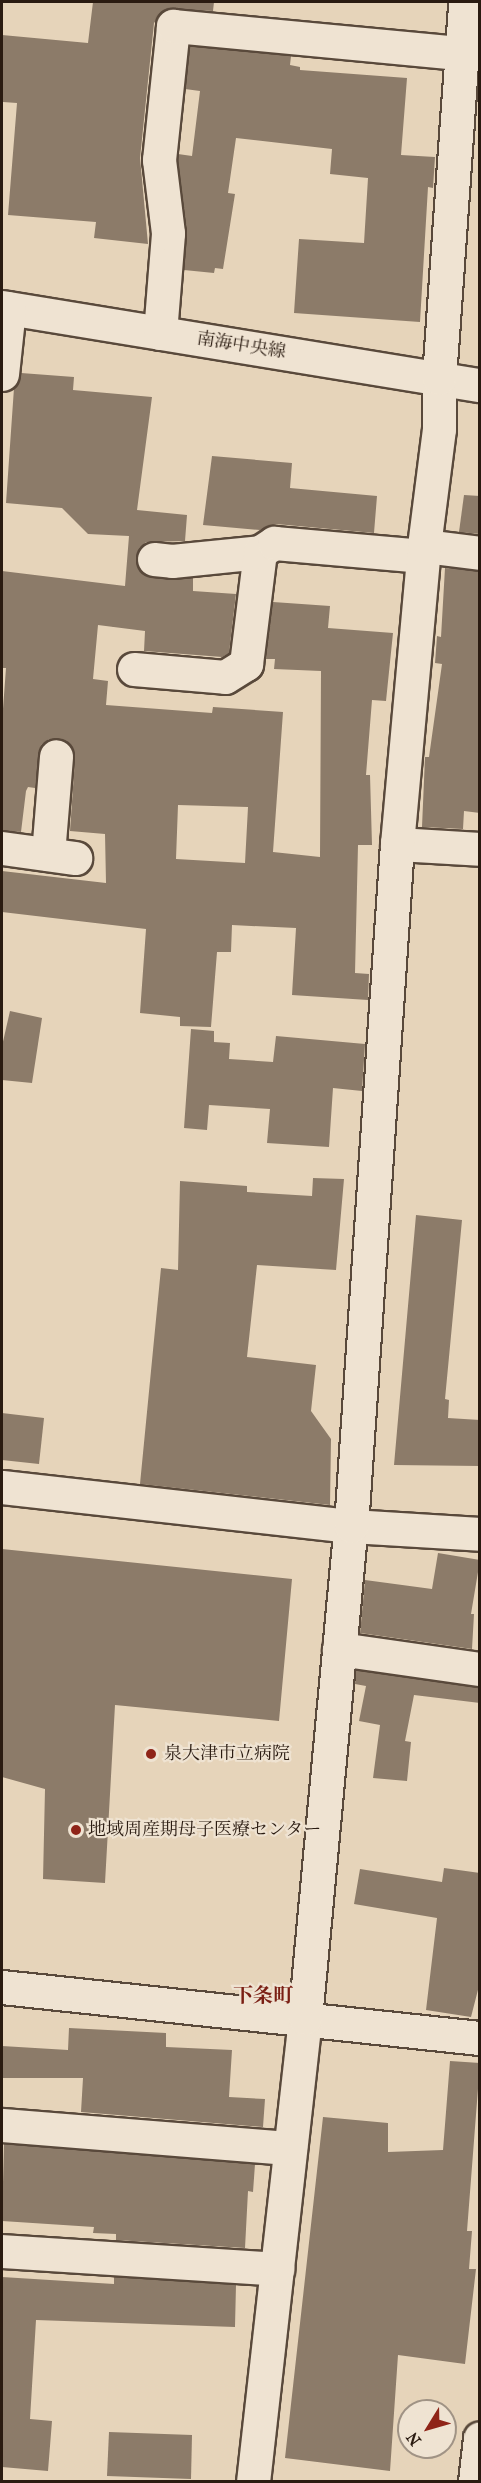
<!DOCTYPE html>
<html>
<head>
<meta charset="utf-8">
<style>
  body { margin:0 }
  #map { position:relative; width:481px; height:2483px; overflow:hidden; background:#e6d4ba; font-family:"IM FELL French Canon","Noto Serif JP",serif }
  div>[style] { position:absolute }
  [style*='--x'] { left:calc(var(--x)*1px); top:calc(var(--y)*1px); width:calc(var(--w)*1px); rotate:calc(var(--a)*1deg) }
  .building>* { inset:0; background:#8c7b69 }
  .roads { filter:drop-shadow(2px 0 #59493b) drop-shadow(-2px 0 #59493b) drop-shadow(0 2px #59493b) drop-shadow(0 -2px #59493b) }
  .minor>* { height:33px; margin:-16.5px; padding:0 16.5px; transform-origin:16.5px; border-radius:16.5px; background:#efe3d2 }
  .dots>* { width:16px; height:16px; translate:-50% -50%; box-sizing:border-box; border:3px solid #efe3d2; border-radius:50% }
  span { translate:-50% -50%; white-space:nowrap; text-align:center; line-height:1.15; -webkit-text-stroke:4.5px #efe3d2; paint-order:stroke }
  .street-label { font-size:18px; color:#2a1b11 }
  .poi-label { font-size:18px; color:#2a1b11 }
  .left { translate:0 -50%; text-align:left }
  .neighbourhood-label { font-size:20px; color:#7a1f14; font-weight:700 }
  .frame { position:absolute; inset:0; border:3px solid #2a1b11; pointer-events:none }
  .north { position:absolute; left:397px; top:2399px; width:60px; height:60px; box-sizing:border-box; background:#efe3d2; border:2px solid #a09385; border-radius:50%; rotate:233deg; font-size:16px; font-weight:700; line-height:24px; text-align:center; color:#2a1b11 }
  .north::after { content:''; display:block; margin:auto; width:21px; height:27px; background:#8f2418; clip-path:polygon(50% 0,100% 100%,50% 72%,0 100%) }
</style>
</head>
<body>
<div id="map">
  <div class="building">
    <div style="clip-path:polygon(93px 2px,214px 2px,213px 11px,166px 9px,154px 23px,140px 158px,148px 244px,94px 238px,96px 222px,8px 215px,17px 103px,3px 102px,2px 35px,88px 43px)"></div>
    <div style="clip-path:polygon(190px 46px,291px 56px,290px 65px,300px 67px,300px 70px,407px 78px,401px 155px,435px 157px,433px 188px,428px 187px,420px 322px,294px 313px,299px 239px,364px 243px,368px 178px,330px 174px,332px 149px,236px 138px,228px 193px,235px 194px,223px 269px,215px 268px,214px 273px,184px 270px,187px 231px,178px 160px,178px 154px,192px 156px,200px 91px,185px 89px)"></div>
    <div style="clip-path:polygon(evenodd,21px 373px,74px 377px,73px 390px,152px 397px,137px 510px,187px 515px,185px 541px,146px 542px,139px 548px,137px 566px,152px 578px,193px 578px,193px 591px,236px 594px,229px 653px,222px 657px,144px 651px,145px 631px,98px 625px,93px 679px,108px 681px,106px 705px,212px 713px,213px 707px,283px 712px,273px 852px,320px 857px,321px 671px,274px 669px,275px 659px,266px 659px,273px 602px,330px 606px,328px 628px,393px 633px,386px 701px,372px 700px,366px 775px,370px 775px,372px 845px,358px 845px,355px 973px,369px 974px,368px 1000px,292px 995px,296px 928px,232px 925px,231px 952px,217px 952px,211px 1027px,180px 1026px,180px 1017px,140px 1013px,146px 929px,2px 912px,2px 871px,106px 883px,105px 834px,70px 831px,75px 758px,66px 740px,49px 739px,41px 745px,35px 788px,28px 787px,26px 791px,21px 832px,2px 830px,2px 722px,6px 668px,2px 668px,2px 571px,125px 586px,129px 536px,88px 534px,62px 508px,6px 503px,14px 388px,21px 373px,178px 805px,248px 807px,245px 863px,176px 859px,178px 805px)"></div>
    <div style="clip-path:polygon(212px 456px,292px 463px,290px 488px,377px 496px,374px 533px,276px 524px,260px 530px,203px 525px)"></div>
    <div style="clip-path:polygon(464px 495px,480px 496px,480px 534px,459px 532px)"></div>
    <div style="clip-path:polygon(445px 568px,480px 571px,480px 813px,464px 811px,463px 829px,422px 827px,425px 757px,429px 757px,442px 664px,435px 663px,437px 636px,441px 637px)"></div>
    <div style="clip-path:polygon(10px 1011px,42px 1018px,32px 1083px,2px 1080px,2px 1046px)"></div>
    <div style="clip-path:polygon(191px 1029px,214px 1031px,214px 1042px,230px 1043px,229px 1059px,273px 1062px,276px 1036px,365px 1044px,362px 1091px,333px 1088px,329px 1147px,267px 1143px,270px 1109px,209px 1105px,207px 1130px,184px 1128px)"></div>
    <div style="clip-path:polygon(313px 1178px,344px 1179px,336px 1270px,257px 1265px,247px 1357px,316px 1365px,311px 1411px,331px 1439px,330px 1505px,140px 1484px,161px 1268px,178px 1270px,180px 1181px,247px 1186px,247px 1192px,312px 1196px)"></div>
    <div style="clip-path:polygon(416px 1215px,462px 1220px,445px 1399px,449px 1400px,448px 1418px,480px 1420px,480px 1466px,394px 1465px)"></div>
    <div style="clip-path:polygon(2px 1413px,44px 1418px,39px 1464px,2px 1460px)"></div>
    <div style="clip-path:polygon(2px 1549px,292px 1579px,279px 1721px,115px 1705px,105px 1883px,43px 1879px,45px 1789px,2px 1777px)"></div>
    <div style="clip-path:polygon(438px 1553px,480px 1560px,471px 1614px,474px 1614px,472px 1649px,360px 1633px,365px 1580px,432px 1589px)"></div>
    <div style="clip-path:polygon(356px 1670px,480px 1687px,480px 1703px,414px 1695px,405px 1741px,411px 1742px,407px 1781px,373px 1778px,380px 1725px,359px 1721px,366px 1686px,355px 1684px)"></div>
    <div style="clip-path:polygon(444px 1868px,480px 1873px,480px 1982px,471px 2017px,426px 2010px,437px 1918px,354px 1904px,360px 1869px,442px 1882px)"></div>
    <div style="clip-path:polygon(69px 2028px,166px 2033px,166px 2047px,232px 2050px,229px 2097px,265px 2099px,263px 2127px,81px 2112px,83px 2078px,2px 2078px,2px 2046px,68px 2050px)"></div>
    <div style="clip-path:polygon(450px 2061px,480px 2063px,467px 2231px,472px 2231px,469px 2269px,476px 2269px,465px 2364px,398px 2355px,390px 2471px,285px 2458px,323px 2117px,388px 2123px,388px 2152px,443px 2150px)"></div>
    <div style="clip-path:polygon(4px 2144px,255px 2164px,253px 2192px,248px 2191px,245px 2248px,116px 2240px,116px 2234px,93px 2233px,94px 2227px,2px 2221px)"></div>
    <div style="clip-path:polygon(2px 2277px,114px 2284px,114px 2277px,236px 2285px,235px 2327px,36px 2320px,30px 2419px,52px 2421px,48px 2471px,2px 2467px)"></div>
    <div style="clip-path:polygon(109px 2432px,192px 2435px,191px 2479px,107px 2476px)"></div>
  </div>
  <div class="roads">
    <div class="minor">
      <div style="--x:2;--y:307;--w:484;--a:9.3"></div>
      <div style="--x:160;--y:333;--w:100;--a:-85.4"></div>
      <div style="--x:168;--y:233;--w:74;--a:-97"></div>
      <div style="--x:159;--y:160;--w:135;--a:-84"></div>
      <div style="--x:173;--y:26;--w:289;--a:5.4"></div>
      <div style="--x:2;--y:374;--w:66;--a:-83.9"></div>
      <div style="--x:424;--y:546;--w:56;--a:7.1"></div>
      <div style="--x:154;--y:559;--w:18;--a:6"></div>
      <div style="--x:172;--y:561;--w:88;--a:-5.8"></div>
      <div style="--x:134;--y:669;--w:91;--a:5"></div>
      <div style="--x:225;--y:677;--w:25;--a:-32"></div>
      <div style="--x:246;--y:664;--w:113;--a:-82.9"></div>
      <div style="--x:260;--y:552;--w:17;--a:-33"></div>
      <div style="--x:274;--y:543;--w:150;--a:5"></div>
      <div style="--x:397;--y:844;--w:83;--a:3.4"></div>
      <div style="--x:2;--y:848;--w:74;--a:7.8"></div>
      <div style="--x:48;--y:854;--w:98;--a:-85.3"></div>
      <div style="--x:2;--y:1487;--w:351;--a:6.4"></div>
      <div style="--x:351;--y:1526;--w:129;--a:3.5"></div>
      <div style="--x:339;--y:1649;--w:142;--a:8.1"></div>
      <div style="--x:2;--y:1987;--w:481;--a:6.1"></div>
      <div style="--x:2;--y:2125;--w:289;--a:4.6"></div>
      <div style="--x:2;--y:2251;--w:276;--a:3.7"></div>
      <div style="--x:253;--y:2482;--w:467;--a:-83.6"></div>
      <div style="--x:305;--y:2018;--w:494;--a:-84.7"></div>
      <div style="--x:351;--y:1526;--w:684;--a:-86.14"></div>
      <div style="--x:397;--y:844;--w:299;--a:-84.8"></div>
      <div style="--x:424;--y:546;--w:118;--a:-82.7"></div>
      <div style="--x:439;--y:429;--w:51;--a:-90"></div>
      <div style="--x:439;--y:378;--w:377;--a:-86"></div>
      <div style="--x:475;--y:2482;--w:44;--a:-83.5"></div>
    </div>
  </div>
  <div class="dots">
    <div style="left:151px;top:1754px;background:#8f2418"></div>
    <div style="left:76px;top:1830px;background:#8f2418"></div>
  </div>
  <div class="street-label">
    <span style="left:241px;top:346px;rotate:9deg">南海中央線</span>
  </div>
  <div class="poi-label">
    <span class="left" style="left:164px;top:1754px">泉大津市立病院</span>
    <span class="left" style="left:88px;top:1830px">地域周産期母子医療センター</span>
  </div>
  <div class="neighbourhood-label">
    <span style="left:263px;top:1995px">下条町</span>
  </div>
  <div class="frame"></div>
  <div class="north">N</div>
</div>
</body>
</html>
